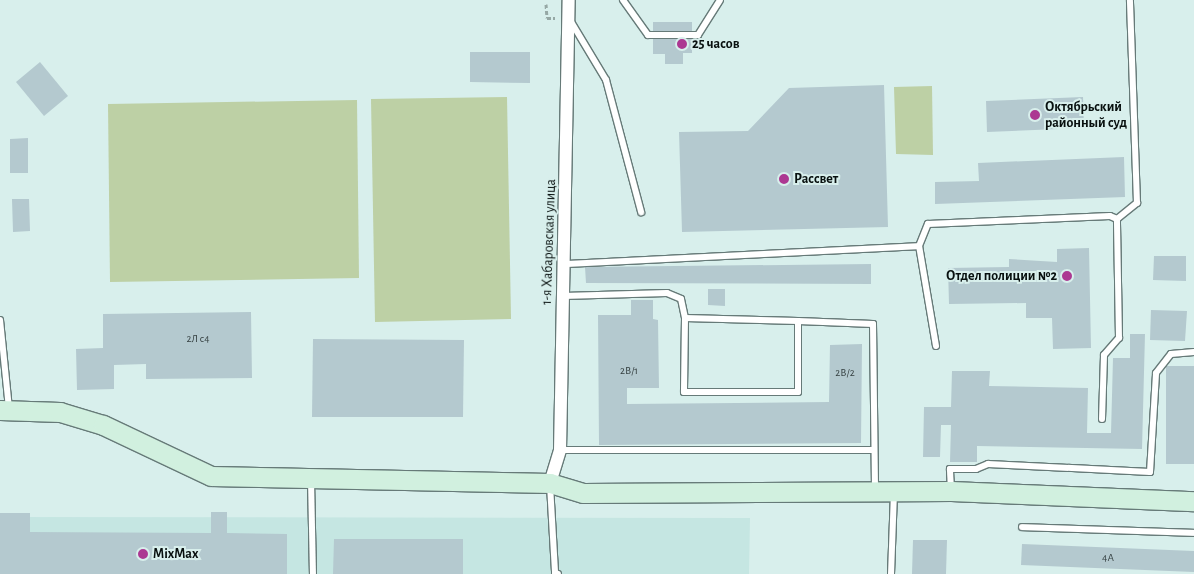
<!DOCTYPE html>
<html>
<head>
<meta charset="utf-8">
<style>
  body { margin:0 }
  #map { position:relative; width:1194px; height:574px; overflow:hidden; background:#d8efec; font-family:"Alegreya Sans",sans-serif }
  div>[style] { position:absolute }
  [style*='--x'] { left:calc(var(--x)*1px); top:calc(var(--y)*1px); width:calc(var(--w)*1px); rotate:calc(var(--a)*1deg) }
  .built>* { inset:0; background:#c5e6e2 }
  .green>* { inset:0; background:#bdd0a5 }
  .building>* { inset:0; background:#b4c9cf }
  .path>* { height:3px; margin-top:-1.5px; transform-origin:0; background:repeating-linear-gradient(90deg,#96a8a5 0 4px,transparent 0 6.5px) }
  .roads { filter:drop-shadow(1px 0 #667a78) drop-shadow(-1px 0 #667a78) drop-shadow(0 1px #667a78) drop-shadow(0 -1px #667a78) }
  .lane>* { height:6px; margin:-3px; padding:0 3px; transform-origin:3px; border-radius:3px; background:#fff }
  .street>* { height:12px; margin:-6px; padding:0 6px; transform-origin:6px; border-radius:6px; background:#fff }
  .secondary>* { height:19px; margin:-9.5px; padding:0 9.5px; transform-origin:9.5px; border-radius:9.5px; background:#d1f0df }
  .dots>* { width:14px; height:14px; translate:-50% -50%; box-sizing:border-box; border:2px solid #d8efec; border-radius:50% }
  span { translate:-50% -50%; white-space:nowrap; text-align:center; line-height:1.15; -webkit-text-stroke:4px #d8efec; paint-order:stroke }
  .number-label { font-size:11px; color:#333e3f }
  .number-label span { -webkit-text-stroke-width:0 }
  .poi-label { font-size:14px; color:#08100f; font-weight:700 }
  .left { translate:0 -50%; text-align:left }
  .right { translate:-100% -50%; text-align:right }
  .street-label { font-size:14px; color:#08100f }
</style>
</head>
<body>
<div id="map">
  <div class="built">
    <div style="clip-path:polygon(0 517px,750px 518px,749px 574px,0 574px)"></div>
  </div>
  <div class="green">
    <div style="clip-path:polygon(932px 86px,933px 155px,896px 154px,894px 87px)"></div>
    <div style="clip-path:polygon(507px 97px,511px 319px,375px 322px,371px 99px)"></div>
    <div style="clip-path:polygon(357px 100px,359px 278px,110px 282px,108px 104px)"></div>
  </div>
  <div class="building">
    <div style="clip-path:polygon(653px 22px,692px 22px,692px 53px,683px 53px,683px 64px,665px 64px,665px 54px,653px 54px)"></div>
    <div style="clip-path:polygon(470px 52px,530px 52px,530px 83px,470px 82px)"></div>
    <div style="clip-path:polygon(40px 62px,68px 96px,44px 116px,16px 82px)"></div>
    <div style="clip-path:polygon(884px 85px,888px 227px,682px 232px,679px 132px,748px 131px,789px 88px)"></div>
    <div style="clip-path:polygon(1083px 97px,1084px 128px,987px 132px,986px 101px)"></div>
    <div style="clip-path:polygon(28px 138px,28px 173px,10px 173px,10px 139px)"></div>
    <div style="clip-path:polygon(1124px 157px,1125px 197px,935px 204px,935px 182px,979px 181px,978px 163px)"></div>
    <div style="clip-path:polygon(12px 199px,29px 199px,30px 231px,13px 232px)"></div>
    <div style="clip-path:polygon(1089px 248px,1091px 348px,1053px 349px,1052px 318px,1026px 318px,1026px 303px,949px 304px,948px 268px,1009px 267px,1009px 259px,1057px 262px,1057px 249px)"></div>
    <div style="clip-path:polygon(1154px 256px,1186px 256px,1186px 281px,1153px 280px)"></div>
    <div style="clip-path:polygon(871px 264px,871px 284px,586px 283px,585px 267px)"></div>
    <div style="clip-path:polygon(708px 289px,725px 289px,725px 306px,708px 305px)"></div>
    <div style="clip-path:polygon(631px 300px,653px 300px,653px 319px,658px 320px,659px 388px,627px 388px,627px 404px,829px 402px,830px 345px,862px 344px,861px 443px,599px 445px,598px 315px,631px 315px)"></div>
    <div style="clip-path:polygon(1151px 310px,1187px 311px,1185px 341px,1150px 340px)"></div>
    <div style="clip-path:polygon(251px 312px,252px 378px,146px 379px,146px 364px,114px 365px,114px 389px,77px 390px,76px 349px,103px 348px,103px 314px)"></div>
    <div style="clip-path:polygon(1130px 334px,1145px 334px,1142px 449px,977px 446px,977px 462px,950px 462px,951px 425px,941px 425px,940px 457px,923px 457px,924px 407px,951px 407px,952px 371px,990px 371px,989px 386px,1088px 388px,1087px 433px,1111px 433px,1113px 358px,1130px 358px)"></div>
    <div style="clip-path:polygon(313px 339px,464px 340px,463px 417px,312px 417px)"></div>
    <div style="clip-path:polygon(1166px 366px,1194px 366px,1194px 464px,1166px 464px)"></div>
    <div style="clip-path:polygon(211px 512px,227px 512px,227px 533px,287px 534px,287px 574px,0 574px,0 513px,30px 513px,30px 532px,211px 533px)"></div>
    <div style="clip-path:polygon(334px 539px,463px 539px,463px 574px,333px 574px)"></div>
    <div style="clip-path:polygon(913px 540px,947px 540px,946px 574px,912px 574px)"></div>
    <div style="clip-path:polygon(1022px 544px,1194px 551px,1194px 572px,1021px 565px)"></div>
  </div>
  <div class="path">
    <div style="--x:546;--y:4;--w:14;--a:86"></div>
    <div style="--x:547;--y:18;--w:8;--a:0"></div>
  </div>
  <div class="roads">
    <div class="lane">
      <div style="--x:623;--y:0;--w:43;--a:54.5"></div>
      <div style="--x:648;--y:35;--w:50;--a:0"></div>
      <div style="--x:698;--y:35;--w:41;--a:-57.8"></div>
      <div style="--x:570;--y:20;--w:70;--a:59"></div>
      <div style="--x:606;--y:80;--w:137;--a:75.1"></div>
      <div style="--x:565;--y:264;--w:354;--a:-2.9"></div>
      <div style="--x:563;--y:296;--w:104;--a:-1.7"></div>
      <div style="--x:667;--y:293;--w:15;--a:23"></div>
      <div style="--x:681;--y:299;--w:19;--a:78"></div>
      <div style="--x:685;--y:318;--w:74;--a:90.8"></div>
      <div style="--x:684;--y:392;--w:114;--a:0"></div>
      <div style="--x:798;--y:392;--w:71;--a:-90"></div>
      <div style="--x:798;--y:321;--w:75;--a:2.3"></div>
      <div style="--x:873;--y:324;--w:165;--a:89.3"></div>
      <div style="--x:685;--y:318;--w:113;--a:1.5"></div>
      <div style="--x:0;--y:320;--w:89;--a:84.2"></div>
      <div style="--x:936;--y:346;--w:101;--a:-99.6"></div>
      <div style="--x:919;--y:246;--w:24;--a:-68"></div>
      <div style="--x:928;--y:224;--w:182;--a:-2.5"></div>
      <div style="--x:1110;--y:216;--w:8;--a:23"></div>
      <div style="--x:1102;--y:419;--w:64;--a:-88.2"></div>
      <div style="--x:1104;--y:355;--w:23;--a:-49"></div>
      <div style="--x:1119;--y:338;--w:119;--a:-91"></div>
      <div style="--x:1117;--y:219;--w:26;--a:-39"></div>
      <div style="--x:1137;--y:203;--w:203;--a:-92"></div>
      <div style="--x:560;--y:450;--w:314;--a:0"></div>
      <div style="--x:311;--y:480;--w:94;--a:88.8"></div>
      <div style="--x:550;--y:485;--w:88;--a:86.7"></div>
      <div style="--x:555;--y:573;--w:3;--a:18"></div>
      <div style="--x:951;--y:490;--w:21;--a:-93"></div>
      <div style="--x:950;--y:469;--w:26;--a:0"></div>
      <div style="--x:976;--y:469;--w:13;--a:-23"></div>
      <div style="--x:988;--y:464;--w:162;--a:2.8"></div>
      <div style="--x:1150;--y:472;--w:99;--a:-86.5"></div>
      <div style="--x:1156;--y:373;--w:24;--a:-52"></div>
      <div style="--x:1171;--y:354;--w:23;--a:-5"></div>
      <div style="--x:1022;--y:527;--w:172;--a:2"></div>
      <div style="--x:891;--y:574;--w:81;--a:-87.9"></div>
    </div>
    <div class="street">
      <div style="--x:550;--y:483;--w:34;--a:-73"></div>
      <div style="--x:560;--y:450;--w:450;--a:-88.9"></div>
    </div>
    <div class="secondary">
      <div style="--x:0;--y:410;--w:60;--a:1.9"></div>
      <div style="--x:60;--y:412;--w:45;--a:16.8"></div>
      <div style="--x:103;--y:425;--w:119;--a:25.3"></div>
      <div style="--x:211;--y:476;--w:339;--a:1.2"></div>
      <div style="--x:550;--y:483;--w:34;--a:17"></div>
      <div style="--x:583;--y:493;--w:368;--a:-0.3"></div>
      <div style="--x:951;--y:491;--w:243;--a:2.4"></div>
    </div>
  </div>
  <div class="dots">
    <div style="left:682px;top:44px;background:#ac3892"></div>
    <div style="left:1035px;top:115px;background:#ac3892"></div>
    <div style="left:784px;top:179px;background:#ac3892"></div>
    <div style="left:1067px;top:276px;background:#ac3892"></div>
    <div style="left:143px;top:554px;background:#ac3892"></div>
  </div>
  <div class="number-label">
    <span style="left:198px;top:339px">2Л с4</span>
    <span style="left:629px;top:371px">2В/1</span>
    <span style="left:845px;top:373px">2В/2</span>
    <span style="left:1108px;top:558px">4А</span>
  </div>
  <div class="poi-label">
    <span class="left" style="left:692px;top:44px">25 часов</span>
    <span class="left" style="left:1045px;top:115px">Октябрьский<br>районный суд</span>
    <span class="left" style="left:794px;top:179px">Рассвет</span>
    <span class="right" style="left:1057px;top:276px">Отдел полиции №2</span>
    <span class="left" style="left:153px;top:554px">MixMax</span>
  </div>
  <div class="street-label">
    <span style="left:549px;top:242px;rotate:-88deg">1-я Хабаровская улица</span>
  </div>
</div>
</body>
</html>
